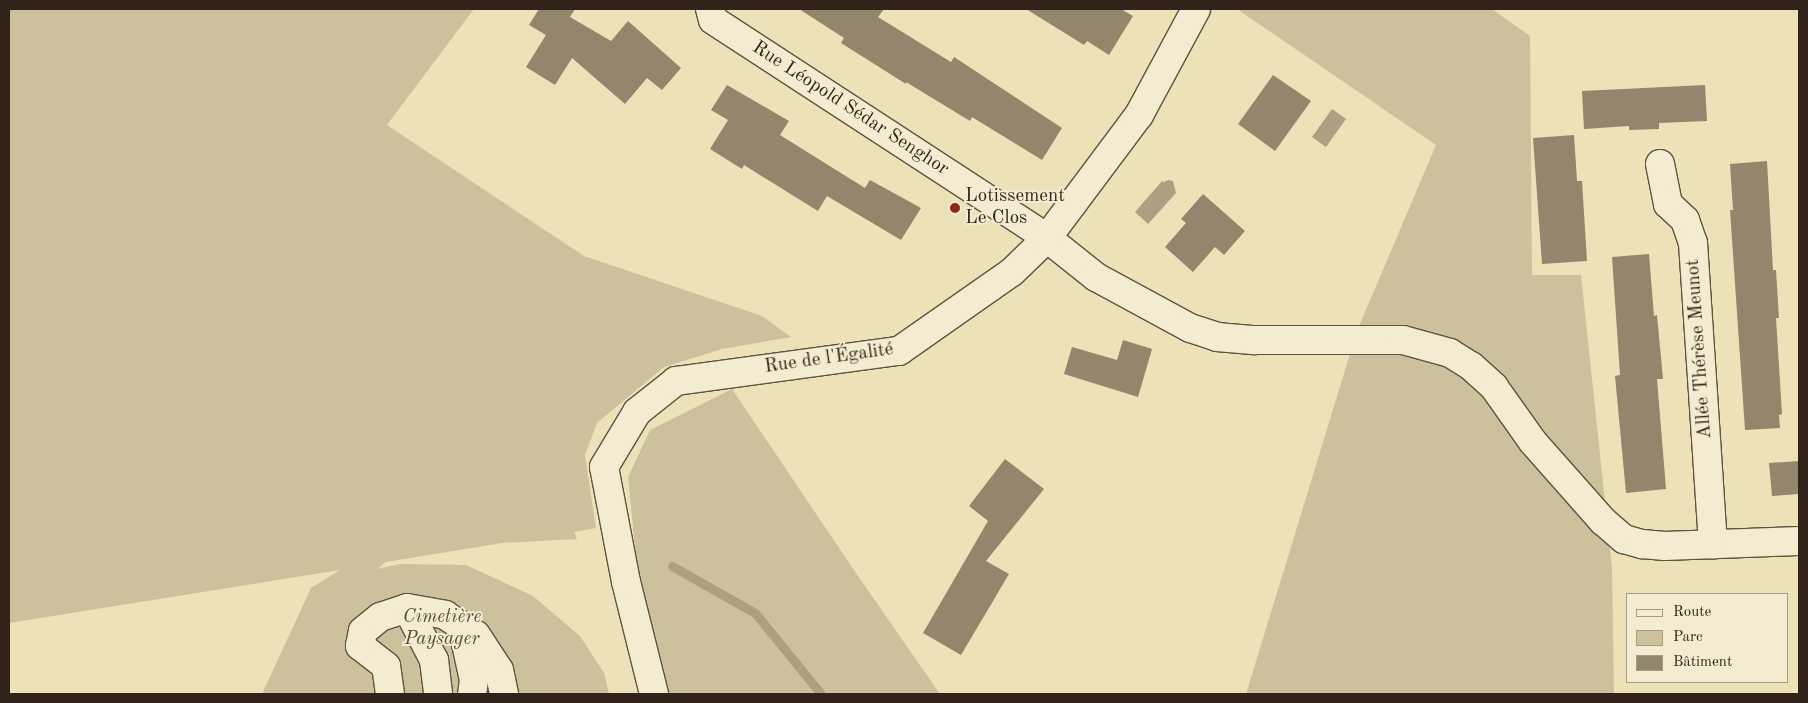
<!DOCTYPE html>
<html>
<head>
<meta charset="utf-8">
<style>
  body { margin:0 }
  #map { position:relative; width:1808px; height:703px; overflow:hidden; background:#ede1b8; font-family:"Old Standard TT",serif }
  div>[style] { position:absolute }
  [style*='--x'] { left:calc(var(--x)*1px); top:calc(var(--y)*1px); width:calc(var(--w)*1px); rotate:calc(var(--a)*1deg) }
  .green>* { inset:0; background:#cdc19d }
  .water>* { inset:0; background:#ada082 }
  .stream>* { height:9px; margin:-4.5px; padding:0 4.5px; transform-origin:4.5px; border-radius:4.5px; background:#ada082 }
  .building>* { inset:0; background:#92866c }
  .roads { filter:drop-shadow(1px 0 #5f5241) drop-shadow(-1px 0 #5f5241) drop-shadow(0 1px #5f5241) drop-shadow(0 -1px #5f5241) }
  .minor>* { height:28px; margin:-14px; padding:0 14px; transform-origin:14px; border-radius:14px; background:#f3ecd1 }
  .dots>* { width:14px; height:14px; translate:-50% -50%; box-sizing:border-box; border:2px solid #f3ecd1; border-radius:50% }
  span { translate:-50% -50%; white-space:nowrap; text-align:center; line-height:1.15; -webkit-text-stroke:4px #f3ecd1; paint-order:stroke }
  .street-label { font-size:19px; color:#302319 }
  .poi-label { font-size:19px; color:#302319 }
  .left { translate:0 -50%; text-align:left }
  .park-label { font-size:19px; color:#574a3a; font-style:italic }
  .frame { position:absolute; inset:0; border:10px solid #302319; pointer-events:none }
  .legend { position:absolute; left:1626px; top:593px; width:162px; height:90px; box-sizing:border-box; background:#f3ecd1; border:1px solid #a59c87; margin:0; padding:6px 9px; list-style:none; font-size:15px; color:#302319 }
  .legend li { display:flex; align-items:center; gap:10px; height:25px }
  .legend b { width:25px; border:1px solid #a59c87 }
</style>
</head>
<body>
<div id="map">
  <div class="green">
    <div style="clip-path:polygon(9px 9px,474px 9px,387px 125px,584px 256px,762px 316px,791px 337px,722px 349px,664px 367px,597px 423px,585px 455px,596px 528px,574px 532px,577px 539px,502px 543px,386px 562px,377px 569px,400px 564px,466px 565px,533px 596px,580px 636px,604px 673px,609px 694px,262px 694px,311px 588px,340px 570px,9px 623px)"></div>
    <div style="clip-path:polygon(1237px 9px,1492px 9px,1530px 36px,1532px 275px,1581px 275px,1612px 568px,1614px 694px,1246px 694px,1357px 331px,1436px 145px)"></div>
    <div style="clip-path:polygon(732px 389px,858px 576px,940px 694px,667px 694px,639px 587px,628px 477px,650px 430px)"></div>
  </div>
  <div class="water">
    <div style="clip-path:polygon(1332px 109px,1346px 119px,1326px 147px,1312px 137px)"></div>
    <div style="clip-path:polygon(1168px 180px,1173px 181px,1176px 193px,1148px 224px,1135px 212px,1162px 181px,1164px 182px)"></div>
  </div>
  <div class="stream">
    <div style="--x:672;--y:566;--w:95;--a:29.5"></div>
    <div style="--x:755;--y:613;--w:104;--a:50.8"></div>
  </div>
  <div class="building">
    <div style="clip-path:polygon(539px 9px,575px 9px,570px 17px,611px 41px,628px 21px,681px 68px,662px 90px,647px 78px,625px 104px,572px 58px,555px 85px,526px 67px,546px 35px,529px 25px)"></div>
    <div style="clip-path:polygon(799px 9px,884px 9px,878px 17px,951px 62px,954px 57px,1062px 128px,1042px 160px,972px 117px,970px 121px,906px 82px,906px 84px,841px 43px,844px 38px)"></div>
    <div style="clip-path:polygon(1026px 9px,1121px 9px,1133px 16px,1109px 55px,1087px 41px,1084px 45px)"></div>
    <div style="clip-path:polygon(1273px 75px,1311px 101px,1275px 151px,1238px 124px)"></div>
    <div style="clip-path:polygon(727px 85px,789px 121px,780px 135px,865px 188px,870px 180px,921px 208px,901px 240px,827px 196px,818px 211px,744px 165px,742px 169px,710px 149px,728px 120px,711px 110px)"></div>
    <div style="clip-path:polygon(1705px 85px,1707px 121px,1659px 123px,1659px 129px,1629px 130px,1629px 126px,1584px 129px,1582px 91px)"></div>
    <div style="clip-path:polygon(1574px 135px,1577px 181px,1582px 181px,1587px 261px,1542px 264px,1533px 138px)"></div>
    <div style="clip-path:polygon(1767px 161px,1773px 270px,1776px 270px,1779px 318px,1776px 318px,1782px 414px,1779px 415px,1780px 428px,1745px 430px,1730px 210px,1733px 210px,1730px 164px)"></div>
    <div style="clip-path:polygon(1203px 194px,1245px 231px,1224px 255px,1215px 247px,1193px 272px,1165px 247px,1186px 223px,1181px 219px)"></div>
    <div style="clip-path:polygon(1649px 254px,1654px 316px,1657px 315px,1663px 379px,1657px 379px,1666px 489px,1626px 493px,1615px 376px,1620px 375px,1612px 257px)"></div>
    <div style="clip-path:polygon(1123px 340px,1152px 349px,1138px 397px,1064px 374px,1072px 347px,1117px 360px)"></div>
    <div style="clip-path:polygon(1005px 459px,1044px 489px,986px 561px,1009px 574px,961px 655px,923px 633px,988px 521px,969px 506px)"></div>
    <div style="clip-path:polygon(1799px 461px,1799px 494px,1772px 496px,1769px 463px)"></div>
  </div>
  <div class="roads">
    <div class="minor">
      <div style="--x:710;--y:9;--w:11;--a:75"></div>
      <div style="--x:713;--y:20;--w:399;--a:33.1"></div>
      <div style="--x:1047;--y:238;--w:63;--a:38.5"></div>
      <div style="--x:1096;--y:277;--w:107;--a:28.5"></div>
      <div style="--x:1190;--y:328;--w:28;--a:18"></div>
      <div style="--x:1217;--y:337;--w:38;--a:5"></div>
      <div style="--x:1255;--y:340;--w:148;--a:0"></div>
      <div style="--x:1403;--y:340;--w:49;--a:15.5"></div>
      <div style="--x:1450;--y:353;--w:25;--a:32"></div>
      <div style="--x:1471;--y:366;--w:31;--a:42"></div>
      <div style="--x:1494;--y:387;--w:67;--a:54.7"></div>
      <div style="--x:1533;--y:442;--w:106;--a:48.5"></div>
      <div style="--x:1603;--y:521;--w:28;--a:41"></div>
      <div style="--x:1624;--y:539;--w:19;--a:16"></div>
      <div style="--x:1642;--y:544;--w:23;--a:5"></div>
      <div style="--x:1665;--y:546;--w:134;--a:-2.1"></div>
      <div style="--x:1660;--y:164;--w:41;--a:78.7"></div>
      <div style="--x:1668;--y:204;--w:23;--a:43"></div>
      <div style="--x:1685;--y:220;--w:24;--a:71"></div>
      <div style="--x:1693;--y:243;--w:302;--a:86.2"></div>
      <div style="--x:407;--y:608;--w:59;--a:62.6"></div>
      <div style="--x:434;--y:660;--w:34;--a:83"></div>
      <div style="--x:462;--y:626;--w:55;--a:77.5"></div>
      <div style="--x:474;--y:680;--w:14;--a:98"></div>
      <div style="--x:390;--y:694;--w:28;--a:-98"></div>
      <div style="--x:386;--y:666;--w:33;--a:-142"></div>
      <div style="--x:360;--y:646;--w:15;--a:-79"></div>
      <div style="--x:363;--y:631;--w:22;--a:-39"></div>
      <div style="--x:380;--y:617;--w:28;--a:-18"></div>
      <div style="--x:407;--y:608;--w:39;--a:10"></div>
      <div style="--x:445;--y:615;--w:37;--a:33"></div>
      <div style="--x:476;--y:635;--w:42;--a:56.7"></div>
      <div style="--x:499;--y:670;--w:25;--a:78"></div>
      <div style="--x:654;--y:694;--w:115;--a:-104"></div>
      <div style="--x:626;--y:582;--w:117;--a:-100.8"></div>
      <div style="--x:604;--y:467;--w:64;--a:-59"></div>
      <div style="--x:637;--y:412;--w:50;--a:-38.5"></div>
      <div style="--x:676;--y:381;--w:225;--a:-7.7"></div>
      <div style="--x:899;--y:351;--w:138;--a:-35"></div>
      <div style="--x:1012;--y:272;--w:49;--a:-44.2"></div>
      <div style="--x:1047;--y:238;--w:154;--a:-53.2"></div>
      <div style="--x:1139;--y:115;--w:120;--a:-61.7"></div>
    </div>
  </div>
  <div class="dots">
    <div style="left:955px;top:208px;background:#8f2418"></div>
  </div>
  <div class="street-label">
    <span style="left:850px;top:109px;rotate:33deg">Rue Léopold Sédar Senghor</span>
    <span style="left:1700px;top:349px;rotate:-94deg">Allée Thérèse Meunot</span>
    <span style="left:829px;top:359px;rotate:-8deg">Rue de l'Égalité</span>
  </div>
  <div class="poi-label">
    <span class="left" style="left:965px;top:208px">Lotissement<br>Le Clos</span>
  </div>
  <div class="park-label">
    <span style="left:442px;top:629px">Cimetière<br>Paysager</span>
  </div>
  <div class="frame"></div>
  <ul class="legend">
  <li><b style="height:6px;background:#f3ecd1"></b>Route</li>
  <li><b style="height:14px;background:#cdc19d"></b>Parc</li>
  <li><b style="height:14px;background:#92866c"></b>Bâtiment</li>
  </ul>
</div>
</body>
</html>
